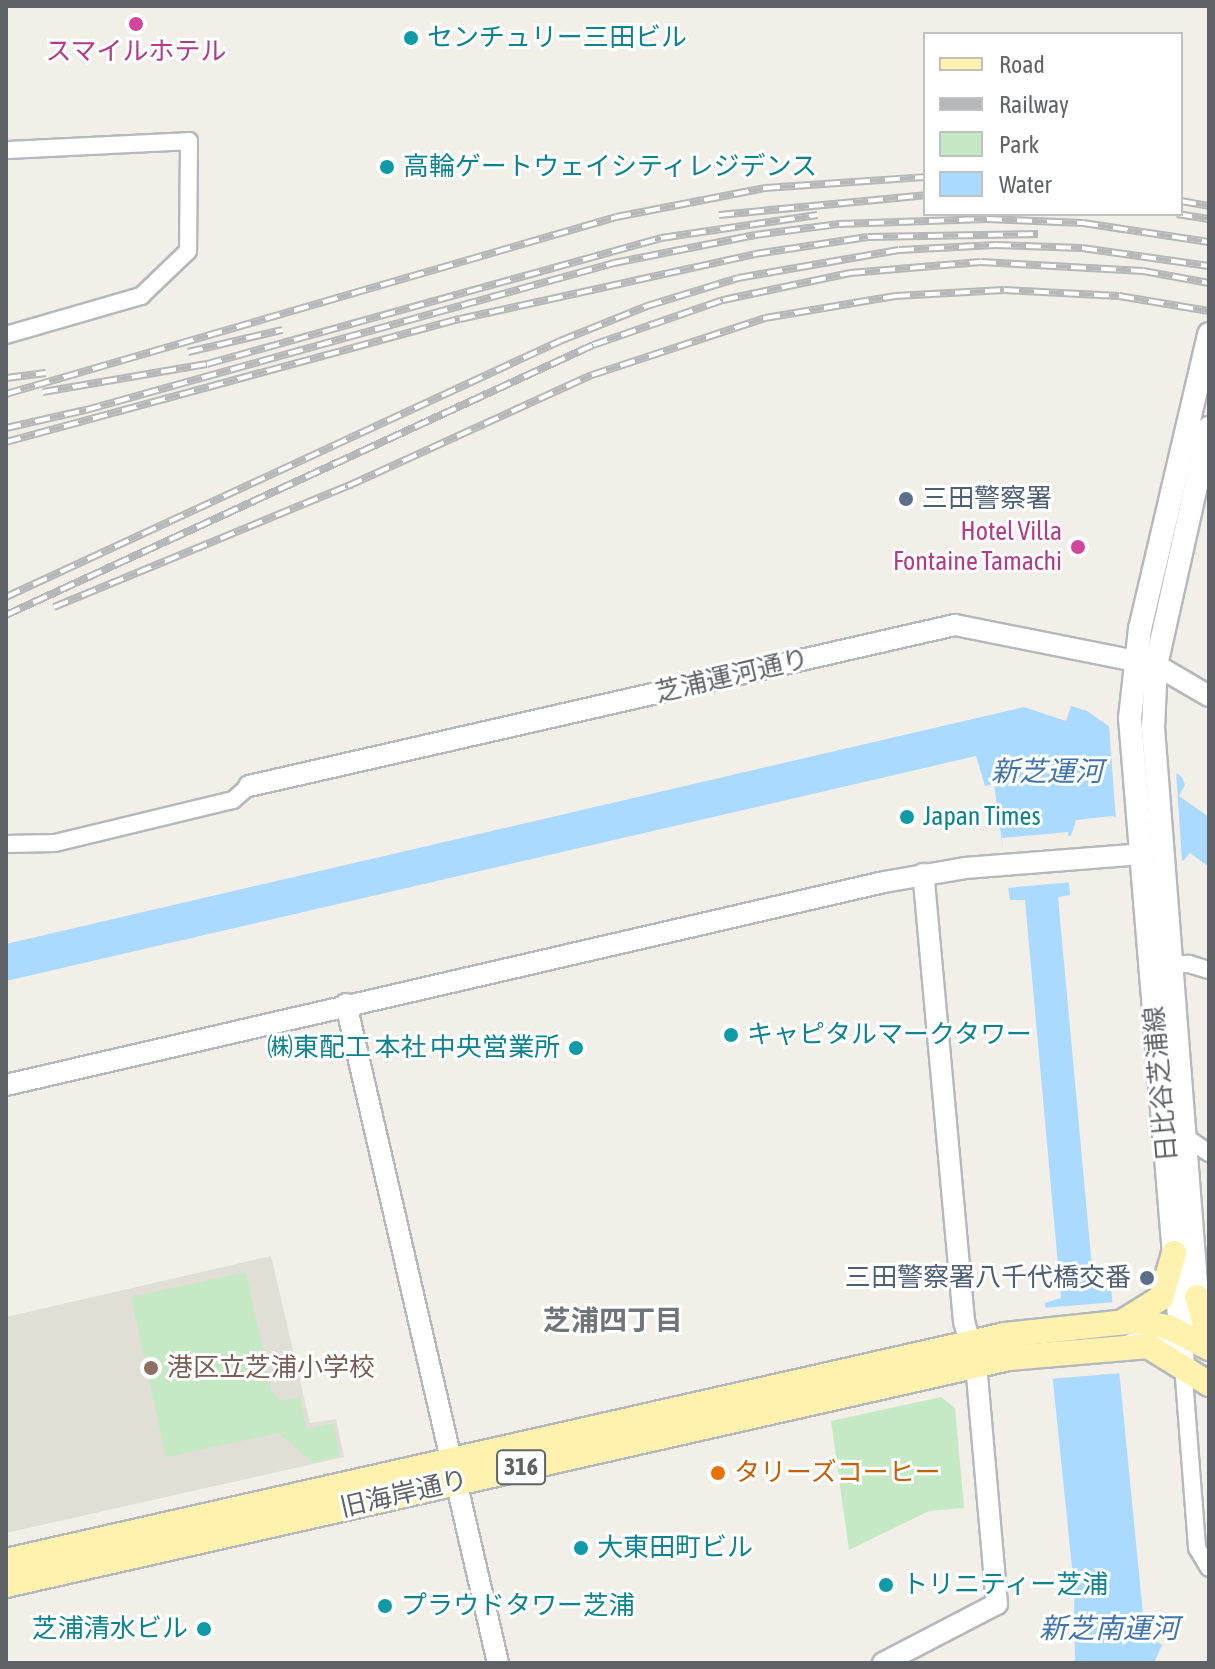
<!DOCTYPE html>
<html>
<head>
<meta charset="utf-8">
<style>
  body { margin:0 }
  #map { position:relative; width:1215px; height:1669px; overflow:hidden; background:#f1efe8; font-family:"Asap Condensed","Noto Sans JP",sans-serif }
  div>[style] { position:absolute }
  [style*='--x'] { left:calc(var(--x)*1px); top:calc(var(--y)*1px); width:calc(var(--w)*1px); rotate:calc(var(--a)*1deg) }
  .education>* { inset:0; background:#e1ded6 }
  .green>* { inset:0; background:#c5e8c5 }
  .water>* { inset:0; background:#aadaff }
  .pier>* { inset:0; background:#f1efe8 }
  .roads { filter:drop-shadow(2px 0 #b5b8bc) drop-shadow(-2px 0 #b5b8bc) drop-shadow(0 2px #b5b8bc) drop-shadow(0 -2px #b5b8bc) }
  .minor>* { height:16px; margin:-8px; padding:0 8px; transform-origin:8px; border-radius:8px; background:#fff }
  .tertiary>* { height:20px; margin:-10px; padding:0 10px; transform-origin:10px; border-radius:10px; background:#fff }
  .secondary>* { height:22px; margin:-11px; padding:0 11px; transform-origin:11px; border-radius:11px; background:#fff }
  .primary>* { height:24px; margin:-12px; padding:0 12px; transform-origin:12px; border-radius:12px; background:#fff2af }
  .rail>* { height:8px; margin-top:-4px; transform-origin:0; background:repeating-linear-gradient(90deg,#fff 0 15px,#b6b7b8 0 30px); box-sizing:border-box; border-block:2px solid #b6b7b8 }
  .dots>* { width:22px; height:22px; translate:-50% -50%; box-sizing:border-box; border:4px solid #fff; border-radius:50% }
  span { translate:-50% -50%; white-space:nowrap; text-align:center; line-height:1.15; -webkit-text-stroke:6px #fff; paint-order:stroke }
  .shield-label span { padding:2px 6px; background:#fff; border:2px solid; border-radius:6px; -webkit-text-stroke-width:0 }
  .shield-label { font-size:24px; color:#5f6368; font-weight:700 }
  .culture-label { font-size:26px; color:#0d838f }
  .left { translate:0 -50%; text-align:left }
  .right { translate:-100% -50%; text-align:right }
  .hotel-label { font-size:26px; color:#b23c85 }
  .service-label { font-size:26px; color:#4e5e75 }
  .street-label { font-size:26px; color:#5f6368 }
  .education-label { font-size:26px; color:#785e54 }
  .food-label { font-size:26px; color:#c56008 }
  .water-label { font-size:28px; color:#4174aa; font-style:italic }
  .neighbourhood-label { font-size:28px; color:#70757a; font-weight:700 }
  .frame { position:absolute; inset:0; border:8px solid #5f6368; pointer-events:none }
  .legend { position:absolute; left:923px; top:32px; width:260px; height:184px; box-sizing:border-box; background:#fff; border:2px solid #bfc1c3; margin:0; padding:10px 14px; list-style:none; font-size:24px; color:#5f6368 }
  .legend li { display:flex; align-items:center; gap:16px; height:40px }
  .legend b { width:40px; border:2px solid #bfc1c3 }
</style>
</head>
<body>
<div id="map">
  <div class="education">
    <div style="clip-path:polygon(271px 1256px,310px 1423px,336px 1419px,344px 1457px,6px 1533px,6px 1317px)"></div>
  </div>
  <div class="green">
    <div style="clip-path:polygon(246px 1272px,272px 1392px,282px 1401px,300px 1397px,307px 1429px,333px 1423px,340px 1456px,314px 1463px,278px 1433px,166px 1457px,131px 1297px)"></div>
    <div style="clip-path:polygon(941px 1397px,955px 1408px,964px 1508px,929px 1511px,849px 1550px,831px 1421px)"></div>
  </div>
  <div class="water">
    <div style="clip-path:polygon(1071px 706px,1087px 711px,1182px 777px,1185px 785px,1179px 796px,1209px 817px,1209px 867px,1190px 853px,1183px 861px,1113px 816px,1076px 820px,1071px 836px,1065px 836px,1070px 895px,1058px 897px,1094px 1289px,1111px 1288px,1145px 1634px,1162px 1645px,1154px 1663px,1075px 1663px,1074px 1587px,1045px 1303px,1061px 1298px,1025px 900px,1010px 900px,994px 784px,985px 786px,976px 756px,6px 981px,6px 944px,1024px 707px,1066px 721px)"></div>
  </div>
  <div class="pier">
    <div style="clip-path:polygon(1109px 725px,1176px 769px,1182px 863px,1116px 821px)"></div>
    <div style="clip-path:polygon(1068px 832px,1073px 882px,1006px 888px,1002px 838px)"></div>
    <div style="clip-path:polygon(1116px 1302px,1122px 1373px,1049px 1379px,1042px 1308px)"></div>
  </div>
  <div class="roads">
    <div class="minor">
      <div style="--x:6;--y:150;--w:183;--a:-2.8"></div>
      <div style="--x:189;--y:141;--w:110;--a:90.5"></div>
      <div style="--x:188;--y:251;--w:65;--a:136.2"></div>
      <div style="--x:141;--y:296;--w:141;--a:163.9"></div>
      <div style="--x:6;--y:844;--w:49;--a:-1.2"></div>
      <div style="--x:55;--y:843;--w:183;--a:-13.6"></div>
      <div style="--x:233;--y:800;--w:21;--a:-41"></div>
      <div style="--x:1164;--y:966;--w:25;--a:-5"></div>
      <div style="--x:1189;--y:964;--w:21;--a:17"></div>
      <div style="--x:1181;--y:1134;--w:34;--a:34"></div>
      <div style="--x:1183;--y:1365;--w:184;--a:85.6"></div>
      <div style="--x:1197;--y:1548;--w:23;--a:59"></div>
    </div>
    <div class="tertiary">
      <div style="--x:249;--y:786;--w:724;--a:-12.85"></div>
      <div style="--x:955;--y:625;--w:205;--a:11.3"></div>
      <div style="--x:1156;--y:665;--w:61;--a:30.3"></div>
      <div style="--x:346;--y:1004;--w:676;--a:77.01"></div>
      <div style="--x:6;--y:1085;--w:901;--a:-13.02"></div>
      <div style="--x:884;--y:882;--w:82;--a:-9.8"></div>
      <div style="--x:965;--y:868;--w:177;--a:-4.5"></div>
      <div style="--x:883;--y:1663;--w:128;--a:-27.4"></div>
      <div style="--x:997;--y:1604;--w:240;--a:-95"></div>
      <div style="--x:976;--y:1365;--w:46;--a:-105.3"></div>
      <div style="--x:964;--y:1321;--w:449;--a:-95.2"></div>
    </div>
    <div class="secondary">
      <div style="--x:1132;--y:1345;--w:51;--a:-14.9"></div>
      <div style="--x:1181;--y:1332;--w:38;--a:-65"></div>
      <div style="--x:1197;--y:1297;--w:571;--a:-94.42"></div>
      <div style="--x:1153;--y:728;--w:63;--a:-87.3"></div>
      <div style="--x:1156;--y:665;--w:243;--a:-77.4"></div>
      <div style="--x:1183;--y:1365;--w:649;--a:-94.68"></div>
      <div style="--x:1130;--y:718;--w:90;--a:-83.6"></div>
      <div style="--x:1140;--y:629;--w:303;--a:-76.8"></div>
    </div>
    <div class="primary">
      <div style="--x:1197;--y:1297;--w:43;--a:73.7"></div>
      <div style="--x:1124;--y:1321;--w:44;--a:-31.9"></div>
      <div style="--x:1161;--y:1298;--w:47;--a:-73.9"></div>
      <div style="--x:6;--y:1561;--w:1024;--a:-12.75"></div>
      <div style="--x:1005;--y:1335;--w:132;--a:-6.1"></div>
      <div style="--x:1136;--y:1321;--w:33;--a:11"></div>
      <div style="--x:1168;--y:1327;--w:46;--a:27.1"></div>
      <div style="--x:6;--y:1585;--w:1028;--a:-12.75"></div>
      <div style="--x:1009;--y:1358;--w:140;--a:-4.9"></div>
      <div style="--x:1148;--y:1346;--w:72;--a:31.9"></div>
    </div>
  </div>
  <div class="rail">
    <div style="--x:1181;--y:201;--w:28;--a:10"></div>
    <div style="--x:1177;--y:214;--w:32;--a:9"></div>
    <div style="--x:719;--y:215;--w:207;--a:-5.5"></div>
    <div style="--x:188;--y:352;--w:97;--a:-13.2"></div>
    <div style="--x:6;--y:378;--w:40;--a:-7.1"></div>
    <div style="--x:43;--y:392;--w:166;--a:-9.7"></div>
    <div style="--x:207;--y:364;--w:471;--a:-15.5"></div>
    <div style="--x:661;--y:238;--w:158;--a:-8.4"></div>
    <div style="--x:6;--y:394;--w:635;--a:-16.18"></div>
    <div style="--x:616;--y:217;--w:152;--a:-11"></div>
    <div style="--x:765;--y:188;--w:160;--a:-3.9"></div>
    <div style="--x:6;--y:428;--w:82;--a:-12.7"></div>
    <div style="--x:86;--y:410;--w:548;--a:-15.56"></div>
    <div style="--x:614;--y:263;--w:144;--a:-11.2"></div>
    <div style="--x:755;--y:235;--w:85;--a:-7.5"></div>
    <div style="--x:839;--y:224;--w:148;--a:-1.9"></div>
    <div style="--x:987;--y:219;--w:96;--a:2.4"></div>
    <div style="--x:1083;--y:223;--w:127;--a:8.6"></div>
    <div style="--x:6;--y:442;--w:470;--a:-15.2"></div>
    <div style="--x:460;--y:319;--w:302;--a:-12.4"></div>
    <div style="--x:755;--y:254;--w:114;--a:-8.6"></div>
    <div style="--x:868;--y:237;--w:170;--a:-1"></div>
    <div style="--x:6;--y:597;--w:610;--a:-24.8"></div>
    <div style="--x:560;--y:341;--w:94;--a:-21.9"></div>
    <div style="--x:647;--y:306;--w:95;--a:-17.1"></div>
    <div style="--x:738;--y:278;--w:163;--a:-9.9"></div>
    <div style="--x:899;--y:250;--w:97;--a:-3"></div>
    <div style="--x:996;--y:245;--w:86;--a:2"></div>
    <div style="--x:1082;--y:248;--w:128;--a:8.1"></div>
    <div style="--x:54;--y:607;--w:318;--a:-22.4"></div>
    <div style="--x:348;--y:486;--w:268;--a:-24.5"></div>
    <div style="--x:592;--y:375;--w:182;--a:-18.2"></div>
    <div style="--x:765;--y:318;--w:132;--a:-9.6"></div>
    <div style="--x:895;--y:296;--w:109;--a:-3.2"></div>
    <div style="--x:1004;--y:290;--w:115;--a:3"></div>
    <div style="--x:1119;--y:296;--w:91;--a:9.5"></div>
    <div style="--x:6;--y:615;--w:646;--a:-24.7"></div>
    <div style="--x:593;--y:345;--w:138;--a:-19.1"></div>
    <div style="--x:723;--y:300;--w:130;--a:-12"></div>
    <div style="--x:850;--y:273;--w:131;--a:-4.8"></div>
    <div style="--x:981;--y:262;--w:162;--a:3.2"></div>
    <div style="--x:1143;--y:271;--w:67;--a:10.3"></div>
  </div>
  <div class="dots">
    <div style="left:136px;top:24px;background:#d1479c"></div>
    <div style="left:411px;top:38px;background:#0f9aa8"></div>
    <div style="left:387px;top:167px;background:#0f9aa8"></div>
    <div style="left:906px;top:499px;background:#5c6f8a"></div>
    <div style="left:1078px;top:547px;background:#d1479c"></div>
    <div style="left:907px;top:817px;background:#0f9aa8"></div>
    <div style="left:731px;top:1035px;background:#0f9aa8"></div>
    <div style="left:576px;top:1048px;background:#0f9aa8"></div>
    <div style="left:1147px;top:1278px;background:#5c6f8a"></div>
    <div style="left:151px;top:1368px;background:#8d6e63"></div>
    <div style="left:718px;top:1473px;background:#e8710a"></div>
    <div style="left:581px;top:1548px;background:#0f9aa8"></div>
    <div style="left:886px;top:1585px;background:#0f9aa8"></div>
    <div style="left:385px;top:1606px;background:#0f9aa8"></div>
    <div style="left:204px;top:1629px;background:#0f9aa8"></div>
  </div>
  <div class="shield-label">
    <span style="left:521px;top:1467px">316</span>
  </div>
  <div class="culture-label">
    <span class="left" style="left:427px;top:38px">センチュリー三田ビル</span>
    <span class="left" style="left:403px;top:167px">高輪ゲートウェイシティレジデンス</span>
    <span class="left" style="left:923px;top:817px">Japan Times</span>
    <span class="left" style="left:747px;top:1035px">キャピタルマークタワー</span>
    <span class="right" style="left:560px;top:1048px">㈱東配工 本社 中央営業所</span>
    <span class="left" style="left:597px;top:1548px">大東田町ビル</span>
    <span class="left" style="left:902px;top:1585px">トリニティー芝浦</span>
    <span class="left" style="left:401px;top:1606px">プラウドタワー芝浦</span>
    <span class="right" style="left:188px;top:1629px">芝浦清水ビル</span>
  </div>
  <div class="hotel-label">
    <span style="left:136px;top:52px">スマイルホテル</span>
    <span class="right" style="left:1062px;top:547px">Hotel Villa<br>Fontaine Tamachi</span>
  </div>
  <div class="service-label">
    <span class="left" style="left:922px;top:499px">三田警察署</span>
    <span class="right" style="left:1131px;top:1278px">三田警察署八千代橋交番</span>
  </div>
  <div class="street-label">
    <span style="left:732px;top:676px;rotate:-13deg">芝浦運河通り</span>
    <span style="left:1161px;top:1084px;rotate:-95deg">日比谷芝浦線</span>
    <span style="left:404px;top:1494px;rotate:-13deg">旧海岸通り</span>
  </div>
  <div class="education-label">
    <span class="left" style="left:167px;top:1368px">港区立芝浦小学校</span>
  </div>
  <div class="food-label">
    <span class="left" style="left:734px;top:1473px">タリーズコーヒー</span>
  </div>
  <div class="water-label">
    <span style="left:1047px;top:771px">新芝運河</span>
    <span style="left:1109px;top:1628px">新芝南運河</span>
  </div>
  <div class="neighbourhood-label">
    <span style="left:613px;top:1320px">芝浦四丁目</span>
  </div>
  <div class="frame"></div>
  <ul class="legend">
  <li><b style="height:10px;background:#fff2af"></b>Road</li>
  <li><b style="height:10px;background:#b6b7b8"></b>Railway</li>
  <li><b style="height:22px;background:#c5e8c5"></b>Park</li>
  <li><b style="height:22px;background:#aadaff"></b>Water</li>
  </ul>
</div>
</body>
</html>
